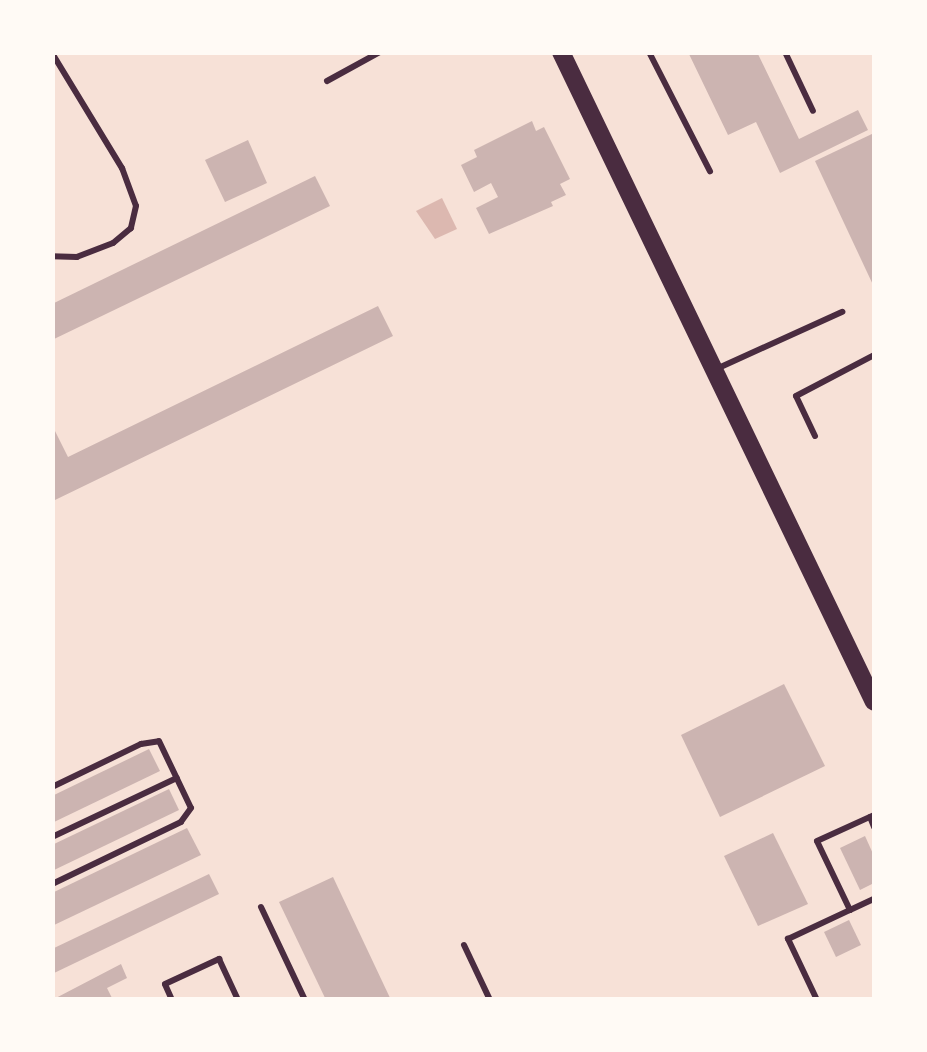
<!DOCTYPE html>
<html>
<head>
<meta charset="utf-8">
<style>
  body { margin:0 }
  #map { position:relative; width:927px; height:1052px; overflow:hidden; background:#f7e1d7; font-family:Arial,sans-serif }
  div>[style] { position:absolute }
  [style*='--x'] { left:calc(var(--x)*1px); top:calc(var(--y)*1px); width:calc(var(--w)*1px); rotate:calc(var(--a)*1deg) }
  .water>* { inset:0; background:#dcb8b0 }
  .building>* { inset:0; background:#ccb4b1 }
  .service>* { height:6px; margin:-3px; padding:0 3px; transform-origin:3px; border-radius:3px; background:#4a2c40 }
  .primary>* { height:18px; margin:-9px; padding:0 9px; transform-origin:9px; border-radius:9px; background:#4a2c40 }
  span { translate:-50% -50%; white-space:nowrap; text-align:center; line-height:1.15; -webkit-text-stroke:8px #fffaf5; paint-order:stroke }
  .frame { position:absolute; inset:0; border:55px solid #fffaf5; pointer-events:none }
</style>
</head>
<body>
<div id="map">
  <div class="water">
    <div style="clip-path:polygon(442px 198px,457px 229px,435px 239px,416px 211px)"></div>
  </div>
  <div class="building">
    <div style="clip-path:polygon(688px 52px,757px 52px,799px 139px,858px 110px,868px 130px,780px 173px,756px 122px,728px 135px)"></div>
    <div style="clip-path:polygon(532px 121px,536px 131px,544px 127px,570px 179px,560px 184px,566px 195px,551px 202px,553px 206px,489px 234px,476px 208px,498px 197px,491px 183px,474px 192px,461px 165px,477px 157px,474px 150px)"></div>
    <div style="clip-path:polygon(874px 133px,874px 287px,815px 161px)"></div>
    <div style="clip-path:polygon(248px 140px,267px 183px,225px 202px,205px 160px)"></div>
    <div style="clip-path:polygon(315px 176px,330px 206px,52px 340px,52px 304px)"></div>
    <div style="clip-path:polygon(378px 306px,393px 336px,55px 500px,52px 425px,68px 457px)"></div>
    <div style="clip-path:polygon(784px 684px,825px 766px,720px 817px,681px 735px)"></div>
    <div style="clip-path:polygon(149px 749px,160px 771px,52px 823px,52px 796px)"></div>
    <div style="clip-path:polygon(169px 789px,179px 810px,52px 871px,52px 845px)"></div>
    <div style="clip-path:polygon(187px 828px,201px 855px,52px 926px,52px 893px)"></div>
    <div style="clip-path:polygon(773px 833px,808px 904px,758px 926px,724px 856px)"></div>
    <div style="clip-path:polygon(865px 836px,874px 856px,874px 883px,860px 890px,840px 848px)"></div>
    <div style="clip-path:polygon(209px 874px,219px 894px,52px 974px,52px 949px)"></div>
    <div style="clip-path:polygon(333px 877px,391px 1000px,326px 1000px,279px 902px)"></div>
    <div style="clip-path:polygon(849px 920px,861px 945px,836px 957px,824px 932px)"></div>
    <div style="clip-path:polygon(121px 964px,127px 978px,107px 988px,113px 1000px,52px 1000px)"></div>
  </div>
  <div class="service">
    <div style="--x:649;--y:52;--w:134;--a:62.9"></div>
    <div style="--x:785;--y:52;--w:65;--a:64.6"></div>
    <div style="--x:52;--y:53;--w:135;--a:58.7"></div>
    <div style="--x:122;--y:168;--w:40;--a:69.8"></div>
    <div style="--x:136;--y:206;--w:23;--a:103"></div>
    <div style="--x:131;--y:228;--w:23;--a:140"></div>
    <div style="--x:113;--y:243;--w:39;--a:159"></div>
    <div style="--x:77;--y:257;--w:25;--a:-178"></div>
    <div style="--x:327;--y:81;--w:60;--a:-28.7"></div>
    <div style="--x:714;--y:370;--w:141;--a:-24.4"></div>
    <div style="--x:815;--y:436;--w:44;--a:-115.4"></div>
    <div style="--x:796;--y:396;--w:88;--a:-27.7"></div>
    <div style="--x:52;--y:787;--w:99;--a:-25.8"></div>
    <div style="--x:141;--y:744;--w:18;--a:-9"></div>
    <div style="--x:159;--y:741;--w:74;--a:64.5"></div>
    <div style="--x:191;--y:808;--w:17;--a:126"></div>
    <div style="--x:181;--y:822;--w:143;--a:154.3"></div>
    <div style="--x:870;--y:817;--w:11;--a:68"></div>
    <div style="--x:52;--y:837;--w:138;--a:-25.3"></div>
    <div style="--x:261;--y:907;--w:103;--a:64.7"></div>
    <div style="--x:850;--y:910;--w:26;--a:-25"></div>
    <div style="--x:464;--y:945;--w:61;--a:64.7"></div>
    <div style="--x:172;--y:1000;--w:17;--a:-114"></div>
    <div style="--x:165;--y:984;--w:60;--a:-24.8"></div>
    <div style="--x:219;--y:959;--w:45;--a:65.1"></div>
    <div style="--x:817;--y:1000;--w:68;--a:-115.4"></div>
    <div style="--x:788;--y:939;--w:68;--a:-25.1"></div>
    <div style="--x:850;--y:910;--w:76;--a:-115.6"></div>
    <div style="--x:817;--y:841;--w:63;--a:-24.5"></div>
  </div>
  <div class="primary">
    <div style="--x:561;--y:52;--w:721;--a:64.29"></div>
  </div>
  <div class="frame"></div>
</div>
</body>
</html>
